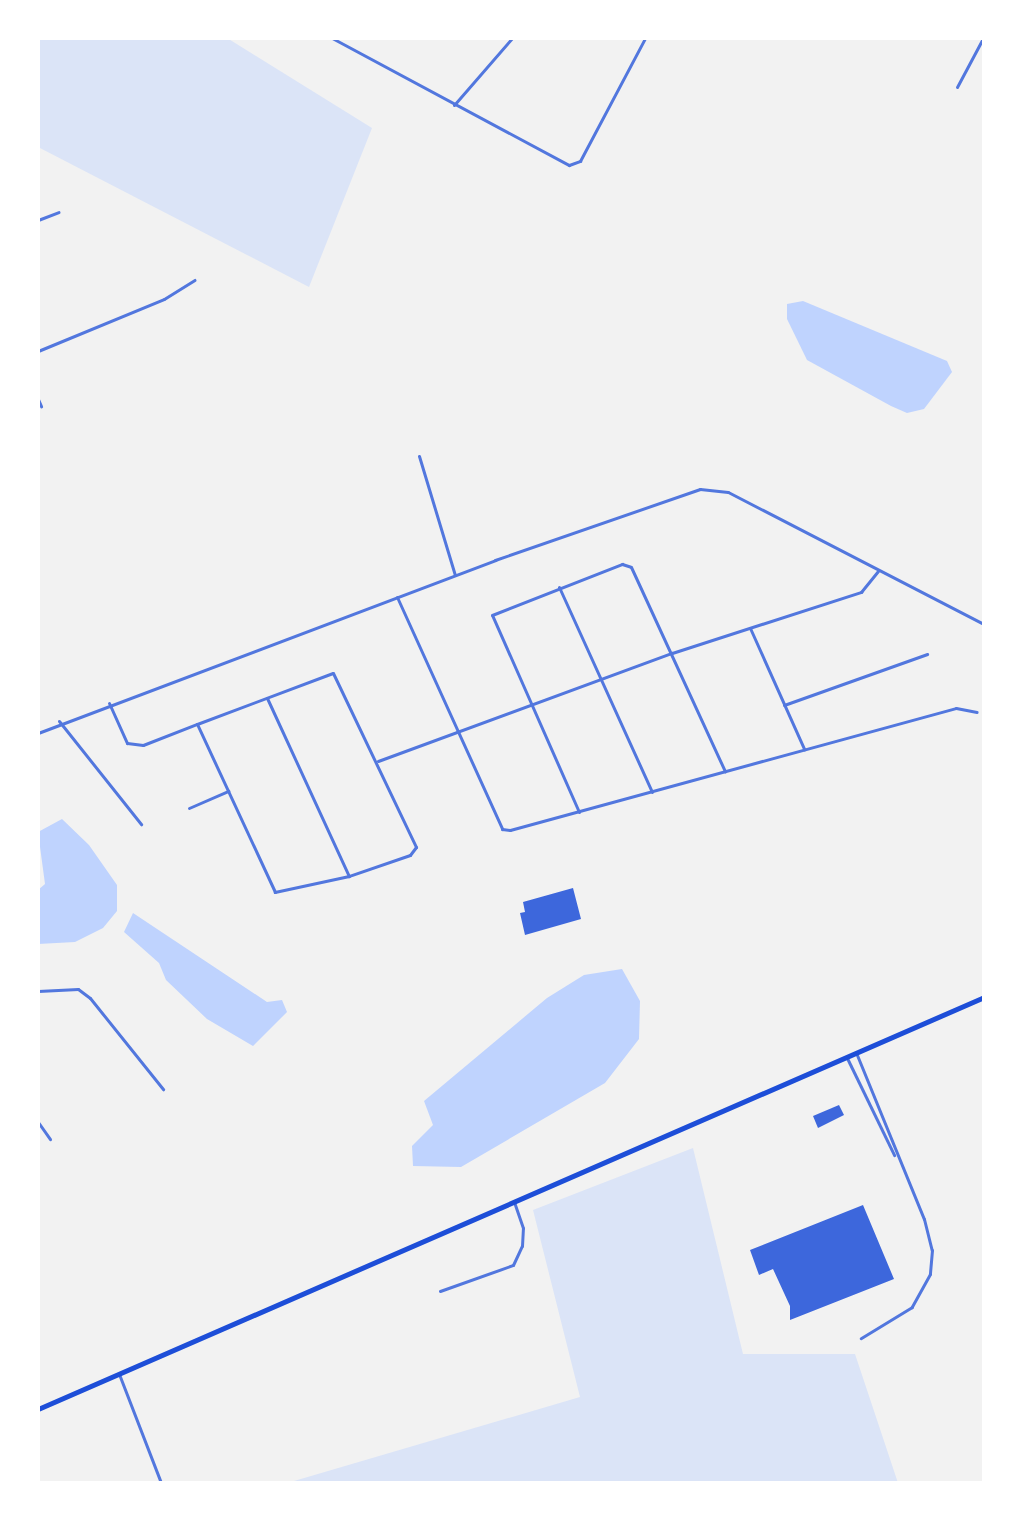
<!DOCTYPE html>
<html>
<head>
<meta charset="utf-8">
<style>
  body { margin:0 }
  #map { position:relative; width:1022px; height:1521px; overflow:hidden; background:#f2f2f2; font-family:Rubik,sans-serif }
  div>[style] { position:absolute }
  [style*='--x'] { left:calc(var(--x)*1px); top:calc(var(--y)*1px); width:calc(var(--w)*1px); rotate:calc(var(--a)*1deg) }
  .green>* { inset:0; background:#dbe4f7 }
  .water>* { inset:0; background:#bfd3fe }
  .building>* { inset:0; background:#3d67dc }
  .minor>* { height:3px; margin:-1.5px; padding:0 1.5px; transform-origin:1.5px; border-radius:1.5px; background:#5277de }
  .primary>* { height:5px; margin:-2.5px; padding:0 2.5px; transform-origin:2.5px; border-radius:2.5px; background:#1d4ed8 }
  span { translate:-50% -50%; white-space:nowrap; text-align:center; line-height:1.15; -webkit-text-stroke:6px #fff; paint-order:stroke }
  .frame { position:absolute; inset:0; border:40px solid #fff; pointer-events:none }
</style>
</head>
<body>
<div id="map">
  <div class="green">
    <div style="clip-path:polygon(38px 38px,227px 38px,372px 128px,309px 287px,38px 147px)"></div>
    <div style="clip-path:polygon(693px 1148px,743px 1354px,855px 1354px,898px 1483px,294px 1481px,580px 1397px,533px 1210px)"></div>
  </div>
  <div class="water">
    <div style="clip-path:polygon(803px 301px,947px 361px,952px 372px,924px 409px,907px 413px,891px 406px,807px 360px,787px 319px,787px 304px)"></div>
    <div style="clip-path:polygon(62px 819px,89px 845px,117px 885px,117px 911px,103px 928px,75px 942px,38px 944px,38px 890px,45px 884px,38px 832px)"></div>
    <div style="clip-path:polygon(133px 913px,267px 1002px,282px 1000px,287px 1012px,253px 1046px,207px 1019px,166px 980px,159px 963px,124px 932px)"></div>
    <div style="clip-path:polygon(622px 969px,640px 1001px,639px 1039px,605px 1083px,461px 1167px,413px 1166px,412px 1146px,433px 1125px,424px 1101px,547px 998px,584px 975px)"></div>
  </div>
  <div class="building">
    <div style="clip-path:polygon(573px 888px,581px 919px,525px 935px,520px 913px,525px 912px,523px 902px)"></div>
    <div style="clip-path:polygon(839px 1105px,844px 1115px,818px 1128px,813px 1116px)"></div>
    <div style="clip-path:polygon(863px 1205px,894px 1279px,790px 1320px,790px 1306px,773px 1269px,759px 1275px,750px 1250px)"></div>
  </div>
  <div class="minor">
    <div style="--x:332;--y:38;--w:269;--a:28.2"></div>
    <div style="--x:569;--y:165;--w:12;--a:-20"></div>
    <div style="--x:580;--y:161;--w:139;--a:-62.1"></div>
    <div style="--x:957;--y:87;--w:55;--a:-62"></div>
    <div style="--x:454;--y:105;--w:89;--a:-49.1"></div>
    <div style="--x:38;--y:220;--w:22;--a:-21"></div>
    <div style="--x:38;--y:351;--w:136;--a:-22.4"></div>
    <div style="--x:164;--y:299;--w:36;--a:-32"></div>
    <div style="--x:38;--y:399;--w:8;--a:67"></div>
    <div style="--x:419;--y:456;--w:124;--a:73.2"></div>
    <div style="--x:559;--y:587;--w:225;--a:65.6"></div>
    <div style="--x:397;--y:597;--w:255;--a:65.6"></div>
    <div style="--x:502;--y:829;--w:8;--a:7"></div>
    <div style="--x:510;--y:830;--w:462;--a:-15.3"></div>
    <div style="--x:956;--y:708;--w:21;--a:11"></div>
    <div style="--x:750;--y:628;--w:133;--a:65.9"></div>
    <div style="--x:267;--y:698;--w:196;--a:65.3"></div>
    <div style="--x:109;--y:703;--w:44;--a:65.8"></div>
    <div style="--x:127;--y:743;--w:16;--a:7"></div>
    <div style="--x:143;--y:745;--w:58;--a:-21.3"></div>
    <div style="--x:197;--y:724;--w:145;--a:-20.6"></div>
    <div style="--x:333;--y:673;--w:193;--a:64.5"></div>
    <div style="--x:416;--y:847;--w:10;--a:127"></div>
    <div style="--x:410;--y:855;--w:65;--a:161"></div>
    <div style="--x:349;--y:876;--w:76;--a:167.8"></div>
    <div style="--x:275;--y:892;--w:185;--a:-114.9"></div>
    <div style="--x:784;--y:705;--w:152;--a:-19.6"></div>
    <div style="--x:59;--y:721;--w:132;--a:51.5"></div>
    <div style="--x:38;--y:733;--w:489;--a:-20.7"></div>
    <div style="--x:495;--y:560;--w:217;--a:-19.1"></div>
    <div style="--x:700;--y:489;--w:28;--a:6"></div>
    <div style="--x:728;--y:492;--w:288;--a:27.3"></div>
    <div style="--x:378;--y:761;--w:313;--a:-20.2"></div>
    <div style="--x:672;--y:653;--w:199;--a:-17.9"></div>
    <div style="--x:861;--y:592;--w:27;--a:-51"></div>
    <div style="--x:189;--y:808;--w:43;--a:-23.6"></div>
    <div style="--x:579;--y:812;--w:215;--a:-113.8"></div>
    <div style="--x:492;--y:615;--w:140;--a:-21.4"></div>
    <div style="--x:622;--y:564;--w:9;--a:18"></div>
    <div style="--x:631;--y:567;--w:225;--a:65.3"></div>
    <div style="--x:38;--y:991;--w:40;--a:-2.9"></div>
    <div style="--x:78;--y:989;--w:15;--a:37"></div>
    <div style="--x:90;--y:998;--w:117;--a:51.3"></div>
    <div style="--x:857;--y:1055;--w:177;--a:67.8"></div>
    <div style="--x:924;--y:1219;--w:32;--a:76"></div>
    <div style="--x:932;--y:1250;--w:24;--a:95"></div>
    <div style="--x:930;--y:1274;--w:38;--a:119"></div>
    <div style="--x:912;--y:1307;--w:60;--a:148.7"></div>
    <div style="--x:847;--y:1058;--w:108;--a:64.1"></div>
    <div style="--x:38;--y:1122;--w:21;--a:55"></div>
    <div style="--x:440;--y:1291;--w:77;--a:-19.6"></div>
    <div style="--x:513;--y:1265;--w:21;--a:-65"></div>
    <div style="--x:522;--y:1246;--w:18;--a:-87"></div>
    <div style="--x:523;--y:1228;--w:28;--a:-109"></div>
    <div style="--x:119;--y:1374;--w:117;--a:68.9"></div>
  </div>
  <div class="primary">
    <div style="--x:38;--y:1409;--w:1032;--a:-23.53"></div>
  </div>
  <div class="frame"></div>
</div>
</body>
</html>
